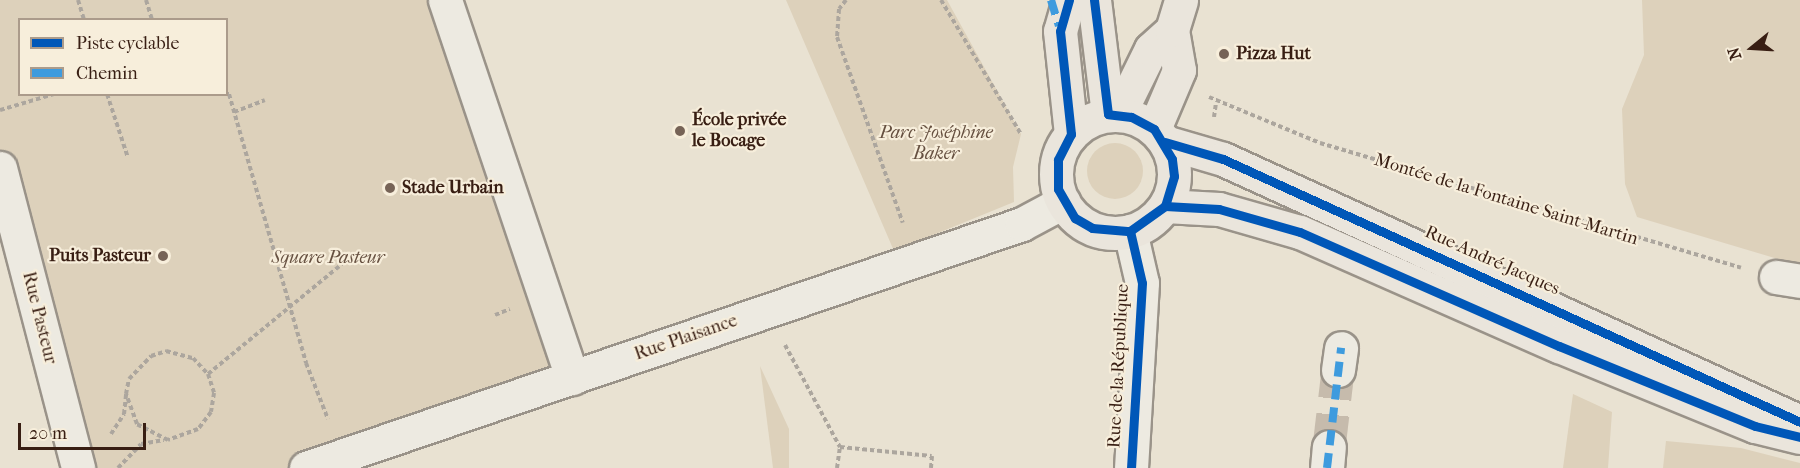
<!DOCTYPE html>
<html>
<head>
<meta charset="utf-8">
<style>
  body { margin:0 }
  #map { position:relative; width:1800px; height:468px; overflow:hidden; background:#e9e2d2; font-family:"IM FELL French Canon",serif }
  div>[style] { position:absolute }
  [style*='--x'] { left:calc(var(--x)*1px); top:calc(var(--y)*1px); width:calc(var(--w)*1px); rotate:calc(var(--a)*1deg) }
  .green>* { inset:0; background:#ddd1bb }
  .round { border-radius:50% }
  .minor-tunnel>* { height:33px; margin-top:-16.5px; transform-origin:0; background:repeating-linear-gradient(90deg,#c6bbac 0 33px,transparent 0 49px) }
  .path>* { height:4px; margin-top:-2px; transform-origin:0; background:repeating-linear-gradient(90deg,#aca69e 0 4.5px,transparent 0 7.5px) }
  .roads { filter:drop-shadow(2px 0 #9a9389) drop-shadow(-2px 0 #9a9389) drop-shadow(0 2px #9a9389) drop-shadow(0 -2px #9a9389) }
  .minor>* { height:33px; margin:-16.5px; padding:0 16.5px; transform-origin:16.5px; border-radius:16.5px; background:#edeae1 }
  .major>* { height:33px; margin:-16.5px; padding:0 16.5px; transform-origin:16.5px; border-radius:16.5px; background:#eae5dc }
  .major>.ring { margin:-16.5px; padding:0; box-sizing:content-box; background:none; border:33px solid #eae5dc; border-radius:50% }
  .quiet>* { height:8px; margin-top:-4px; transform-origin:0; background:repeating-linear-gradient(90deg,#3e9bde 0 15px,transparent 0 23px) }
  .cycleway>* { height:9px; margin:-4.5px; padding:0 4.5px; transform-origin:4.5px; border-radius:4.5px; background:#0057b8 }
  .dots>* { width:16px; height:16px; translate:-50% -50%; box-sizing:border-box; border:3px solid #f7eedb; border-radius:50% }
  span { translate:-50% -50%; white-space:nowrap; text-align:center; line-height:1.15; -webkit-text-stroke:4.5px #f7eedb; paint-order:stroke }
  .poi-label { font-size:18px; color:#381e13; font-weight:700 }
  .left { translate:0 -50%; text-align:left }
  .right { translate:-100% -50%; text-align:right }
  .park-label { font-size:18px; color:#665040; font-style:italic }
  .street-label { font-size:18px; color:#381e13 }
  .legend { position:absolute; left:18px; top:18px; width:210px; height:78px; box-sizing:border-box; background:#f7eedb; border:2px solid #ab9b8b; margin:0; padding:8px 10px; list-style:none; font-size:18px; color:#381e13 }
  .legend li { display:flex; align-items:center; gap:12px; height:30px }
  .legend b { width:30px; border:2px solid #ab9b8b }
  .north { position:absolute; left:1722px; top:18px; width:60px; height:60px; -webkit-text-stroke:4px #f7eedb; paint-order:stroke; rotate:252deg; font-size:16px; font-weight:700; line-height:24px; text-align:center; color:#381e13 }
  .north::after { content:''; display:block; margin:auto; width:21px; height:27px; background:#381e13; clip-path:polygon(50% 0,100% 100%,50% 72%,0 100%) }
  .scale { position:absolute; left:18px; top:423px; width:128px; height:27px; box-sizing:border-box; border:3px solid #381e13; border-top:0; padding-left:8px; font-size:18px; line-height:21px; white-space:nowrap; color:#381e13; -webkit-text-stroke:4px #f7eedb; paint-order:stroke }
</style>
</head>
<body>
<div id="map">
  <div class="green">
    <div style="clip-path:polygon(evenodd,0 0,445px 0,572px 378px,306px 468px,78px 468px,0 168px,0 0,20px 20px,226px 20px,226px 94px,20px 94px,20px 20px)"></div>
    <div style="clip-path:polygon(786px 0,947px 0,1021px 134px,1013px 167px,1014px 202px,894px 251px)"></div>
    <div style="clip-path:polygon(1642px 0,1800px 0,1800px 280px,1778px 259px,1637px 217px,1625px 184px,1622px 109px,1644px 55px)"></div>
    <div class="round" style="left:1087px;top:143px;width:56px;height:56px"></div>
    <div style="clip-path:polygon(760px 366px,789px 429px,789px 468px,773px 468px)"></div>
    <div style="clip-path:polygon(1573px 394px,1612px 412px,1608px 468px,1563px 468px)"></div>
    <div style="clip-path:polygon(1666px 441px,1741px 448px,1800px 463px,1800px 468px,1663px 468px)"></div>
  </div>
  <div class="minor-tunnel">
    <div style="--x:1329;--y:447;--w:78;--a:-83.3"></div>
  </div>
  <div class="path">
    <div style="--x:78;--y:0;--w:21;--a:73"></div>
    <div style="--x:146;--y:0;--w:21;--a:73"></div>
    <div style="--x:846;--y:0;--w:11;--a:128"></div>
    <div style="--x:839;--y:9;--w:28;--a:94"></div>
    <div style="--x:837;--y:37;--w:197;--a:70.5"></div>
    <div style="--x:941;--y:0;--w:156;--a:59.2"></div>
    <div style="--x:107;--y:94;--w:67;--a:71.8"></div>
    <div style="--x:194;--y:94;--w:35;--a:0"></div>
    <div style="--x:229;--y:94;--w:280;--a:74"></div>
    <div style="--x:306;--y:363;--w:60;--a:68.6"></div>
    <div style="--x:1209;--y:97;--w:120;--a:22.5"></div>
    <div style="--x:1320;--y:143;--w:439;--a:16.5"></div>
    <div style="--x:0;--y:110;--w:56;--a:-16.5"></div>
    <div style="--x:234;--y:112;--w:33;--a:-21"></div>
    <div style="--x:1214;--y:117;--w:14;--a:-82"></div>
    <div style="--x:495;--y:315;--w:16;--a:-22"></div>
    <div style="--x:785;--y:345;--w:116;--a:61.7"></div>
    <div style="--x:840;--y:447;--w:92;--a:5.6"></div>
    <div style="--x:932;--y:456;--w:12;--a:95"></div>
    <div style="--x:208;--y:374;--w:173;--a:-39.4"></div>
    <div style="--x:111;--y:434;--w:24;--a:-57"></div>
    <div style="--x:124;--y:414;--w:20;--a:-84"></div>
    <div style="--x:126;--y:394;--w:15;--a:-79"></div>
    <div style="--x:129;--y:379;--w:32;--a:-46"></div>
    <div style="--x:151;--y:356;--w:16;--a:-18"></div>
    <div style="--x:166;--y:351;--w:28;--a:15"></div>
    <div style="--x:193;--y:358;--w:22;--a:47"></div>
    <div style="--x:208;--y:374;--w:20;--a:72"></div>
    <div style="--x:214;--y:393;--w:19;--a:99"></div>
    <div style="--x:211;--y:412;--w:21;--a:127"></div>
    <div style="--x:198;--y:429;--w:32;--a:160"></div>
    <div style="--x:168;--y:440;--w:35;--a:-153"></div>
    <div style="--x:137;--y:424;--w:32;--a:-110"></div>
    <div style="--x:118;--y:468;--w:33;--a:-46"></div>
    <div style="--x:141;--y:444;--w:23;--a:-10"></div>
    <div style="--x:837;--y:468;--w:21;--a:-82"></div>
  </div>
  <div class="roads">
    <div class="minor">
      <div style="--x:445;--y:0;--w:399;--a:71.4"></div>
      <div style="--x:0;--y:168;--w:310;--a:75.4"></div>
      <div style="--x:1130;--y:231;--w:53;--a:77"></div>
      <div style="--x:1142;--y:283;--w:185;--a:93.4"></div>
      <div style="--x:1776;--y:277;--w:24;--a:9"></div>
      <div style="--x:1338;--y:370;--w:22;--a:-82"></div>
      <div style="--x:306;--y:468;--w:756;--a:-18.82"></div>
      <div style="--x:1022;--y:224;--w:47;--a:-28.2"></div>
      <div style="--x:1327;--y:468;--w:21;--a:-85"></div>
    </div>
    <div class="major">
      <div style="--x:1069;--y:0;--w:32;--a:106"></div>
      <div style="--x:1060;--y:31;--w:104;--a:83.9"></div>
      <div style="--x:1094;--y:0;--w:115;--a:83"></div>
      <div style="--x:1119;--y:114;--w:72;--a:-63.8"></div>
      <div style="--x:1151;--y:49;--w:28;--a:-42"></div>
      <div class="ring" style="left:1056px;top:115px;width:85px;height:85px"></div>
      <div style="--x:1154;--y:129;--w:64;--a:-67"></div>
      <div style="--x:1179;--y:70;--w:41;--a:-99.9"></div>
      <div style="--x:1172;--y:30;--w:31;--a:-73"></div>
      <div style="--x:1165;--y:142;--w:60;--a:16.3"></div>
      <div style="--x:1223;--y:159;--w:634;--a:24.5"></div>
      <div style="--x:1165;--y:206;--w:54;--a:3.2"></div>
      <div style="--x:1219;--y:209;--w:84;--a:15.9"></div>
      <div style="--x:1300;--y:232;--w:283;--a:23.8"></div>
      <div style="--x:1559;--y:346;--w:212;--a:22.2"></div>
      <div style="--x:1755;--y:426;--w:46;--a:13.7"></div>
    </div>
  </div>
  <div class="quiet">
    <div style="--x:1051;--y:0;--w:27;--a:73"></div>
    <div style="--x:1327;--y:468;--w:121;--a:-83.3"></div>
  </div>
  <div class="cycleway">
    <div style="--x:1069;--y:0;--w:32;--a:106"></div>
    <div style="--x:1060;--y:31;--w:104;--a:83.9"></div>
    <div style="--x:1071;--y:134;--w:29;--a:117"></div>
    <div style="--x:1058;--y:160;--w:29;--a:90"></div>
    <div style="--x:1058;--y:189;--w:34;--a:60"></div>
    <div style="--x:1075;--y:218;--w:20;--a:30"></div>
    <div style="--x:1092;--y:228;--w:38;--a:5"></div>
    <div style="--x:1130;--y:231;--w:43;--a:-35.5"></div>
    <div style="--x:1165;--y:206;--w:31;--a:-73"></div>
    <div style="--x:1174;--y:176;--w:17;--a:-97"></div>
    <div style="--x:1172;--y:159;--w:35;--a:-121"></div>
    <div style="--x:1154;--y:129;--w:26;--a:-152"></div>
    <div style="--x:1131;--y:117;--w:23;--a:-173"></div>
    <div style="--x:1108;--y:114;--w:115;--a:-97"></div>
    <div style="--x:1165;--y:142;--w:60;--a:16.3"></div>
    <div style="--x:1223;--y:159;--w:634;--a:24.5"></div>
    <div style="--x:1165;--y:206;--w:54;--a:3.2"></div>
    <div style="--x:1219;--y:209;--w:84;--a:15.9"></div>
    <div style="--x:1300;--y:232;--w:283;--a:23.8"></div>
    <div style="--x:1559;--y:346;--w:212;--a:22.2"></div>
    <div style="--x:1755;--y:426;--w:46;--a:13.7"></div>
    <div style="--x:1130;--y:231;--w:53;--a:77"></div>
    <div style="--x:1142;--y:283;--w:185;--a:93.4"></div>
  </div>
  <div class="dots">
    <div style="left:1224px;top:54px;background:#766356"></div>
    <div style="left:680px;top:131px;background:#766356"></div>
    <div style="left:390px;top:188px;background:#766356"></div>
    <div style="left:163px;top:256px;background:#766356"></div>
  </div>
  <div class="poi-label">
    <span class="left" style="left:1236px;top:54px">Pizza Hut</span>
    <span class="left" style="left:692px;top:131px">École privée<br>le Bocage</span>
    <span class="left" style="left:402px;top:188px">Stade Urbain</span>
    <span class="right" style="left:151px;top:256px">Puits Pasteur</span>
  </div>
  <div class="park-label">
    <span style="left:936px;top:144px">Parc Joséphine<br>Baker</span>
    <span style="left:328px;top:258px">Square Pasteur</span>
  </div>
  <div class="street-label">
    <span style="left:1506px;top:200px;rotate:17deg">Montée de la Fontaine Saint-Martin</span>
    <span style="left:1492px;top:261px;rotate:24deg">Rue André Jacques</span>
    <span style="left:39px;top:318px;rotate:76deg">Rue Pasteur</span>
    <span style="left:686px;top:338px;rotate:-19deg">Rue Plaisance</span>
    <span style="left:1119px;top:366px;rotate:-87deg">Rue de la République</span>
  </div>
  <ul class="legend">
  <li><b style="height:8px;background:#0057b8"></b>Piste cyclable</li>
  <li><b style="height:8px;background:#3e9bde"></b>Chemin</li>
  </ul>
  <div class="north">N</div>
  <div class="scale">20 m</div>
</div>
</body>
</html>
